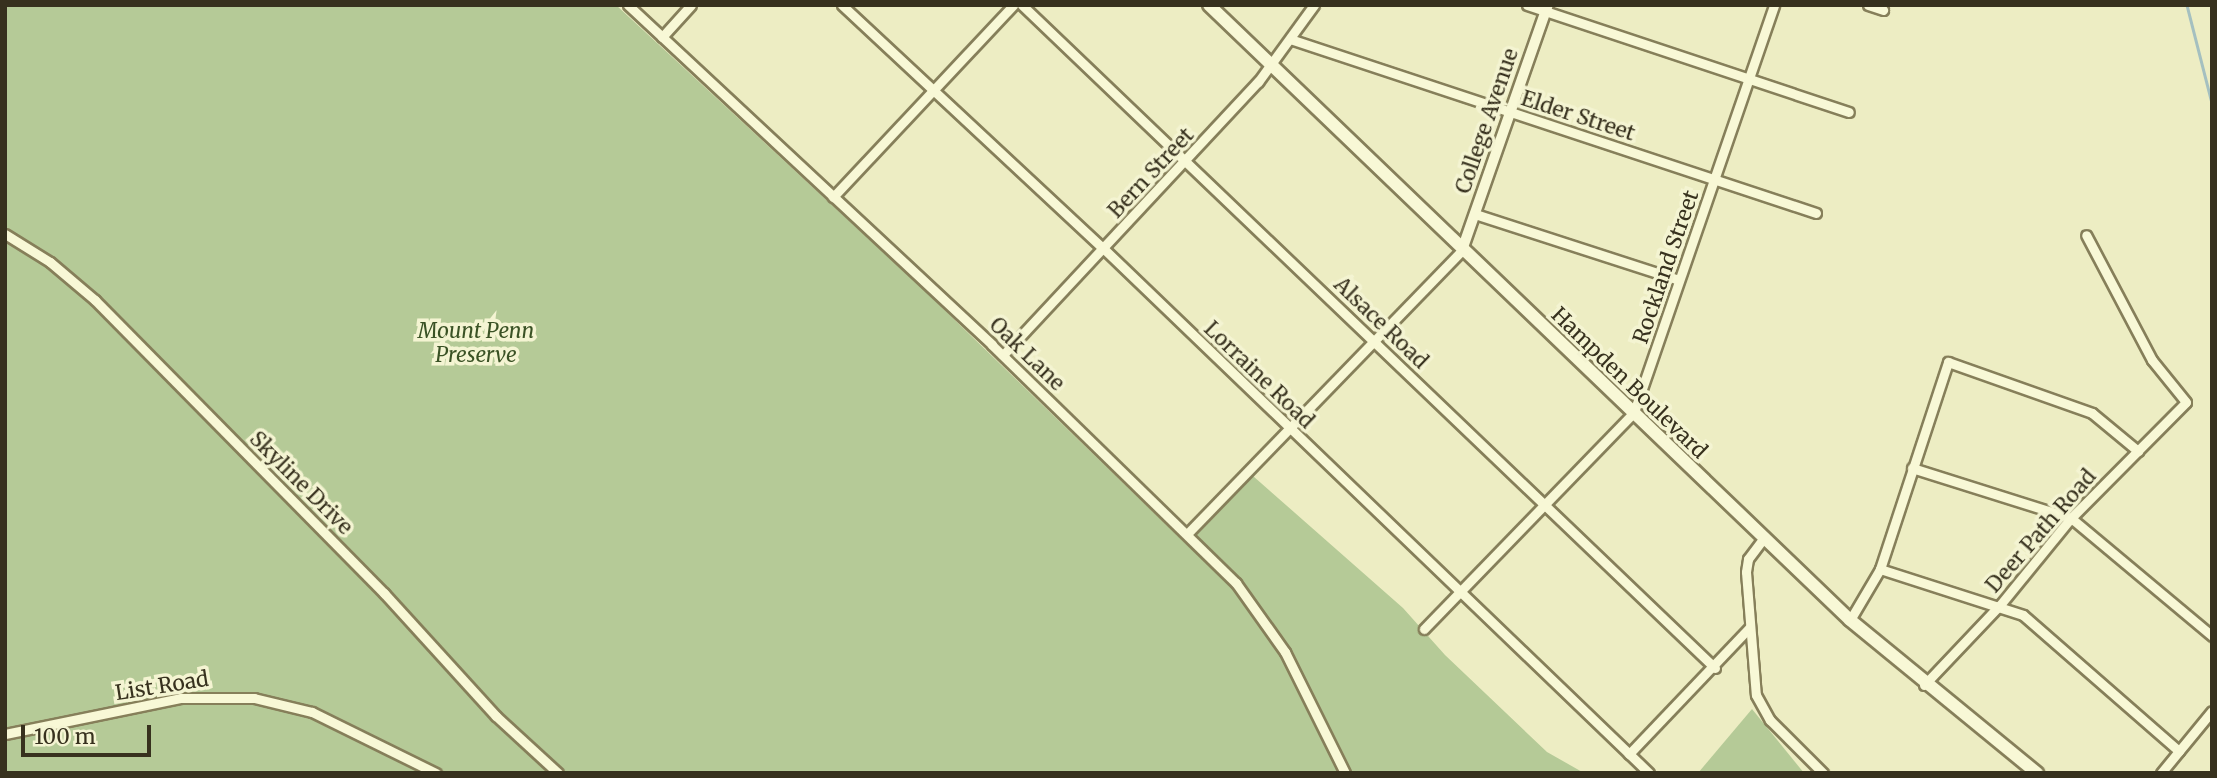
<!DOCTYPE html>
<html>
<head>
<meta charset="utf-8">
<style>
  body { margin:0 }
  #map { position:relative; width:2217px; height:778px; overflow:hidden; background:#ededc3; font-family:Merriweather,serif }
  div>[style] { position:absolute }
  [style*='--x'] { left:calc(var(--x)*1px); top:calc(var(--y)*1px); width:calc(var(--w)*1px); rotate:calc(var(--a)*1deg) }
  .green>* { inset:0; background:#b5ca97 }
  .stream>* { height:2.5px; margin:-1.25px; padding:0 1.25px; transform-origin:1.25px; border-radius:1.25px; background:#a5c0c0 }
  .roads { filter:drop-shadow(2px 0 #867f5a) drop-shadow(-2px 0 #867f5a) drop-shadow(0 2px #867f5a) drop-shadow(0 -2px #867f5a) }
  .minor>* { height:9px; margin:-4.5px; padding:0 4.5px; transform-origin:4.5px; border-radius:4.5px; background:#f8f8d6 }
  .tertiary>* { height:10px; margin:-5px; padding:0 5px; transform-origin:5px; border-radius:5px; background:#f8f8d6 }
  .secondary>* { height:12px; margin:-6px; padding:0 6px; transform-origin:6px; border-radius:6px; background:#f8f8d6 }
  span { translate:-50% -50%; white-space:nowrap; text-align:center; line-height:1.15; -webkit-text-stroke:7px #f4f4d2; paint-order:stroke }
  .street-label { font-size:21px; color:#37311e }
  .park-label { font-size:21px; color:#3a5225; font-style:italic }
  .frame { position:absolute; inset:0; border:7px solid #37311e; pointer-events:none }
  .scale { position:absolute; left:21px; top:725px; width:130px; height:32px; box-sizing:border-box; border:4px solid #37311e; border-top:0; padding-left:9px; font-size:21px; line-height:24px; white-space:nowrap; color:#37311e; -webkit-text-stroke:5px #f4f4d2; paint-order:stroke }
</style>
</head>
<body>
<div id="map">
  <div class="green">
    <div style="clip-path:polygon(5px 5px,616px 5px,929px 295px,1187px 545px,1253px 476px,1403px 608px,1445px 655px,1547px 752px,1584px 773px,5px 773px)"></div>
    <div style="clip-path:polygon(1752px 709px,1804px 773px,1698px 773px)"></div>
  </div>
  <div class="stream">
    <div style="--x:2187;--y:5;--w:101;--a:75.7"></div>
  </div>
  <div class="roads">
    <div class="minor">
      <div style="--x:628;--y:5;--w:498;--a:43"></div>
      <div style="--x:992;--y:345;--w:341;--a:44.3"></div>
      <div style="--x:1236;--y:583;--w:85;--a:54.6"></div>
      <div style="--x:1285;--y:652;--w:135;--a:63.6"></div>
      <div style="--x:842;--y:5;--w:358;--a:43"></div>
      <div style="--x:1104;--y:249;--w:756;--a:43.87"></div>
      <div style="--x:1022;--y:5;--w:959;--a:43.73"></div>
      <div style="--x:1527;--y:5;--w:339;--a:18.4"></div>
      <div style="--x:1868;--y:5;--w:16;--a:18"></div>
      <div style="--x:662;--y:37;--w:43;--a:-47.8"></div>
      <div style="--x:1290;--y:39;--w:554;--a:18.3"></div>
      <div style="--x:833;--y:197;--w:263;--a:-46.8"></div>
      <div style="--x:1475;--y:214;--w:214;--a:17.9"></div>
      <div style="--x:5;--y:234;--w:53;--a:31.9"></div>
      <div style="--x:50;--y:262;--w:59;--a:40.2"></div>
      <div style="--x:95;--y:300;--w:412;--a:45.4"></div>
      <div style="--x:384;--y:593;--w:166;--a:47.7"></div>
      <div style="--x:496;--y:716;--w:84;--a:42.6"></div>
      <div style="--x:1003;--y:355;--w:374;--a:-47"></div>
      <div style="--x:1258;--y:82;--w:95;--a:-54"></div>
      <div style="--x:1912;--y:468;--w:167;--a:17.5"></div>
      <div style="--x:2071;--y:518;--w:184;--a:39.9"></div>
      <div style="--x:1188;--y:533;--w:394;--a:-45.9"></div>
      <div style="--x:1763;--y:539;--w:25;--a:127"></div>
      <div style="--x:1748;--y:559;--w:13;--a:99"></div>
      <div style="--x:1746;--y:572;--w:123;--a:85.4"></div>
      <div style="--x:1756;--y:695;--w:29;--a:61"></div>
      <div style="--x:1770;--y:720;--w:75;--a:45"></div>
      <div style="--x:1880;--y:569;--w:150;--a:17.8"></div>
      <div style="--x:2023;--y:615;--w:207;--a:41.1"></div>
      <div style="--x:1850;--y:620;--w:59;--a:-59.5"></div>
      <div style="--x:1880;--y:569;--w:218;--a:-71.8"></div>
      <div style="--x:1948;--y:362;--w:153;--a:19.5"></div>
      <div style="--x:2092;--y:413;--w:60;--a:39.6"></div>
      <div style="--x:1424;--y:629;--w:302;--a:-45.9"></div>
      <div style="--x:1634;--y:412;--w:430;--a:-71"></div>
      <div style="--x:1924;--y:685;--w:110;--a:-46.5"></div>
      <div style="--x:2000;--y:605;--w:112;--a:-50.8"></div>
      <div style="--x:2071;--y:518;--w:163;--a:-45.2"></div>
      <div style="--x:2186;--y:402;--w:54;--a:-129"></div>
      <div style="--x:2152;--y:360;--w:141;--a:-117.8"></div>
      <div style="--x:5;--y:734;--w:180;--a:-11.6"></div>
      <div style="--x:181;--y:698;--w:73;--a:0"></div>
      <div style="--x:254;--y:698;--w:60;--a:13.6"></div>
      <div style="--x:312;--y:712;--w:138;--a:26.2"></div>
      <div style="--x:1629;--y:754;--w:174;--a:-46.4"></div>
      <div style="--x:2161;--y:773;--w:80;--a:-50.6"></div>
    </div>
    <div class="tertiary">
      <div style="--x:1462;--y:250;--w:260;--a:-70.7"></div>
    </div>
    <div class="secondary">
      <div style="--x:1209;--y:5;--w:888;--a:43.81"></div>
      <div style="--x:1850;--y:620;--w:242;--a:39.3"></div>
    </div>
  </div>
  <div class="street-label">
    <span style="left:1578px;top:116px;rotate:18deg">Elder Street</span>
    <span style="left:1487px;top:121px;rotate:-71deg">College Avenue</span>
    <span style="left:1151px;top:173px;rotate:-47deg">Bern Street</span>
    <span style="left:1666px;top:267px;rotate:-71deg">Rockland Street</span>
    <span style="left:1381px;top:323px;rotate:44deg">Alsace Road</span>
    <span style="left:1027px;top:354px;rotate:44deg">Oak Lane</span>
    <span style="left:1259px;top:375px;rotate:44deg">Lorraine Road</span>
    <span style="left:1629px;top:383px;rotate:44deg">Hampden Boulevard</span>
    <span style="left:301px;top:483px;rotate:45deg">Skyline Drive</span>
    <span style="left:2041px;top:531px;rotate:-49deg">Deer Path Road</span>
    <span style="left:162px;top:686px;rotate:-9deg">List Road</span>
  </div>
  <div class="park-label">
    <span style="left:476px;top:343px">Mount Penn<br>Preserve</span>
  </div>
  <div class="frame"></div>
  <div class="scale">100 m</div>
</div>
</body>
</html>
